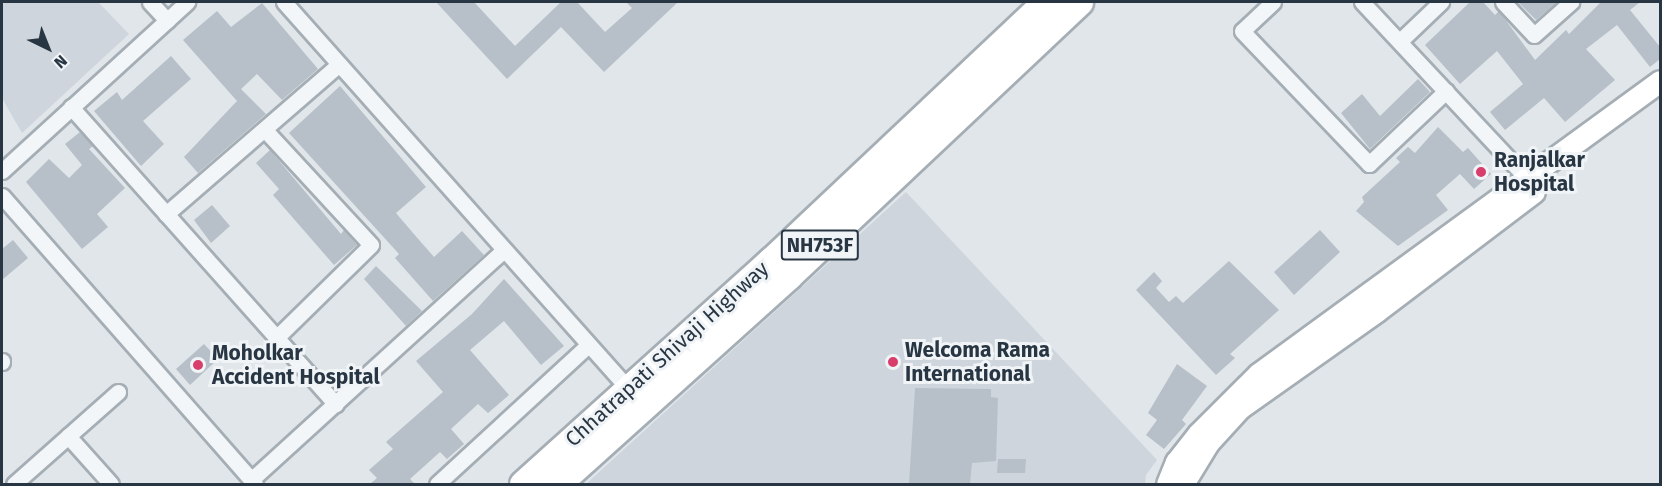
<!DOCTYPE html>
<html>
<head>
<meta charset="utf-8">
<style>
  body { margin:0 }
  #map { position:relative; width:1662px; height:486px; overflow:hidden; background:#e0e6ea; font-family:"Fira Sans",sans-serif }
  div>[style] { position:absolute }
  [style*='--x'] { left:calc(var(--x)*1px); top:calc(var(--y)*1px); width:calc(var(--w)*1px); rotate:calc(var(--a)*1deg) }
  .built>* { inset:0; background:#ced5dc }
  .building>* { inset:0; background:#b7c0c8 }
  .roads { filter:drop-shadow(2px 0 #a5aeb5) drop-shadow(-2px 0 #a5aeb5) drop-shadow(0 2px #a5aeb5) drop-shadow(0 -2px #a5aeb5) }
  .street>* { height:15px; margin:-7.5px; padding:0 7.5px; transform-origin:7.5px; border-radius:7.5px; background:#f3f6f8 }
  .secondary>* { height:21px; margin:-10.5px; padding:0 10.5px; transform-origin:10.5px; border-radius:10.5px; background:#fff }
  .highway>* { height:27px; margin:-13.5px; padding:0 13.5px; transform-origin:13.5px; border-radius:13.5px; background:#fff }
  .dots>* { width:16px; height:16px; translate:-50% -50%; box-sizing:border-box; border:3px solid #f0f4f7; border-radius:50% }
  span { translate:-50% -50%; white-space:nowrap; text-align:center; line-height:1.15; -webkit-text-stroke:6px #f0f4f7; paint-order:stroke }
  .shield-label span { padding:2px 4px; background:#f0f4f7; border:2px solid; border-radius:4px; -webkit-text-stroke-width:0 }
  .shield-label { font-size:20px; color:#283643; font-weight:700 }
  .poi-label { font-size:21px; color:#283643; font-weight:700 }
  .left { translate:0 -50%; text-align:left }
  .street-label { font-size:21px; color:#283643 }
  .frame { position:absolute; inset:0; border:3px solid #283643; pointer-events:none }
  .north { position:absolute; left:18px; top:18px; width:60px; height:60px; -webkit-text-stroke:4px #f0f4f7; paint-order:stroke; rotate:137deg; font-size:16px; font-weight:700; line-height:24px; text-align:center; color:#283643 }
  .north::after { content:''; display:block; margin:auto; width:21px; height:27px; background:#283643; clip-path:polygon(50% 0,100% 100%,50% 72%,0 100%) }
</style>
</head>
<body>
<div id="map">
  <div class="built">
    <div style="clip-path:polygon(2px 2px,98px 2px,129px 34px,22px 133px,2px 98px)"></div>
    <div style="clip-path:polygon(906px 192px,1157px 460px,1146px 475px,1145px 484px,586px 484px)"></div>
  </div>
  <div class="building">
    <div style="clip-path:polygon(436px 2px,474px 2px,515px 46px,561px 2px,577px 2px,605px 32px,632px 8px,626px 2px,678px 2px,604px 72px,561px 27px,507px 79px)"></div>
    <div style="clip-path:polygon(1470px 2px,1483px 2px,1495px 15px,1499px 11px,1535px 60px,1566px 30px,1569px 34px,1601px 2px,1640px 2px,1630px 10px,1660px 47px,1660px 59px,1650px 67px,1617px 25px,1586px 49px,1615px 80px,1565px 122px,1544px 98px,1505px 130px,1490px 112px,1523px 84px,1497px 51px,1460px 84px,1425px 45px)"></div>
    <div style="clip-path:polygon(1518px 2px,1557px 2px,1536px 20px)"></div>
    <div style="clip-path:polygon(262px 3px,318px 69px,282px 100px,257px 74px,241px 89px,266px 114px,198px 173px,184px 157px,237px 101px,183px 40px,217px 11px,231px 27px)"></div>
    <div style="clip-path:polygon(171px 56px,191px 79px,143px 121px,164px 144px,141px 166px,94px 111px,117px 92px,122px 100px)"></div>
    <div style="clip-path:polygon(1418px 79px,1430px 92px,1370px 149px,1341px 113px,1362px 94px,1380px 116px)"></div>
    <div style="clip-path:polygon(340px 86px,426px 187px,396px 213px,413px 233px,434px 257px,462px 231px,484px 255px,433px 301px,395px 258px,399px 254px,289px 133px)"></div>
    <div style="clip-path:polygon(1438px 127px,1463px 152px,1468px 148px,1491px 174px,1474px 189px,1460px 174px,1436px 195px,1448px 210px,1398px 246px,1356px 211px,1364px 202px,1362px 197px,1400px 162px,1396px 158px,1408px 147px,1415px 153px)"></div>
    <div style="clip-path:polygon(80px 132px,93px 146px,89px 149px,125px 188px,97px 214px,108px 227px,82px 249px,26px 182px,49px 159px,69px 178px,82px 165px,65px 144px)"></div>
    <div style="clip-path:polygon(270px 150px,341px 234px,344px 230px,357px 245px,334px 265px,273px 195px,279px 189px,256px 163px)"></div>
    <div style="clip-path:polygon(212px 205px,230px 226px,211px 243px,194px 220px)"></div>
    <div style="clip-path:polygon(1320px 230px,1340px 252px,1294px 295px,1274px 272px)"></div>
    <div style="clip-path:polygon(13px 240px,28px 258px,2px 280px,2px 249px)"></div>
    <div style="clip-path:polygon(1229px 261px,1279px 310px,1230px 354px,1235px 358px,1216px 375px,1136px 290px,1154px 272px,1162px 281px,1156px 288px,1169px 302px,1176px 296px,1183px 303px)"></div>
    <div style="clip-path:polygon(376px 266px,422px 311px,406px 326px,364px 279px)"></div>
    <div style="clip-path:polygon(504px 279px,564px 346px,541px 365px,504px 321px,470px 350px,509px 395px,488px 413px,478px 404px,451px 429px,464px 444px,447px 459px,440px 452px,410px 479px,415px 484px,370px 484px,377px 478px,369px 470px,393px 449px,386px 442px,443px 392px,416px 361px,472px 314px)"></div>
    <div style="clip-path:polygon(204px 344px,218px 359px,190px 385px,176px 369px)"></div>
    <div style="clip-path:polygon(1177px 364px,1207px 386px,1182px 420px,1186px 424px,1164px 449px,1146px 435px,1157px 420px,1148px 413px)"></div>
    <div style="clip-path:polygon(915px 388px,991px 389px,991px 397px,998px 398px,996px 461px,972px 463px,970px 484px,909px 484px)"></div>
    <div style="clip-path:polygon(998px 459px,1026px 459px,1025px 473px,997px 473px)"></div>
  </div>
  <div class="roads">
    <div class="street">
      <div style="--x:150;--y:2;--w:25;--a:47"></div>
      <div style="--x:284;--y:2;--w:525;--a:48.32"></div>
      <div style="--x:1273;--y:2;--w:42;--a:136.9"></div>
      <div style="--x:1242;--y:31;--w:184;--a:46.3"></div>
      <div style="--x:1369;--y:164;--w:106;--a:-43.5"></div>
      <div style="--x:1362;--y:2;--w:250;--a:46.9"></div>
      <div style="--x:1503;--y:2;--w:45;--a:46.8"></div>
      <div style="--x:1534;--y:35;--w:50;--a:-41.7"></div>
      <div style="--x:1400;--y:41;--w:57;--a:-43.6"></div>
      <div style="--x:71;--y:107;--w:398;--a:48.3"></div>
      <div style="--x:265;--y:130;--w:156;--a:47.3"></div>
      <div style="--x:371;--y:245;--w:132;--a:135.6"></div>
      <div style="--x:2;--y:171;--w:251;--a:-42.4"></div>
      <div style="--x:2;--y:196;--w:383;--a:48.7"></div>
      <div style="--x:166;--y:214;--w:229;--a:-40.9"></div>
      <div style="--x:2;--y:361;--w:1;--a:90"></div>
      <div style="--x:68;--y:436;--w:64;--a:48.1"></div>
      <div style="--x:251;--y:480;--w:341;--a:-42.3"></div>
      <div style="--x:14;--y:484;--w:139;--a:-41.5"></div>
      <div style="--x:437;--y:484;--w:205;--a:-42.6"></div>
    </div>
    <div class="secondary">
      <div style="--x:1167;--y:484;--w:24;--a:-68"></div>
      <div style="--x:1176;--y:462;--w:36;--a:-52"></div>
      <div style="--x:1198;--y:434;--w:85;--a:-45"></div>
      <div style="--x:1258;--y:374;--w:497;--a:-36.1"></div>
      <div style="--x:1183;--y:484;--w:48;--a:-58.6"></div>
      <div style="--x:1208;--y:443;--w:47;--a:-47.6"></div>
      <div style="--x:1240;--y:408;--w:168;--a:-35.3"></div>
      <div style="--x:1377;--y:311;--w:197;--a:-37.2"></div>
    </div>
    <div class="highway">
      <div style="--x:523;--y:484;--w:335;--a:-42"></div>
      <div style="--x:772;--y:260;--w:376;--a:-43.3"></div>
      <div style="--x:557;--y:484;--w:311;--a:-42"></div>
      <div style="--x:788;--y:276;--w:400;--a:-43.3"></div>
    </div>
  </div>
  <div class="dots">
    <div style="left:1481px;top:172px;background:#d73e6b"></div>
    <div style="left:893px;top:362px;background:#d73e6b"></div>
    <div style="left:198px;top:365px;background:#d73e6b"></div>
  </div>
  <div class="shield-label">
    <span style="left:820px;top:245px">NH753F</span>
  </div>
  <div class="poi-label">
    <span class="left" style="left:1494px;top:172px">Ranjalkar<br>Hospital</span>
    <span class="left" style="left:905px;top:362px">Welcoma Rama<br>International</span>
    <span class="left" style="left:212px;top:365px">Moholkar<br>Accident Hospital</span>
  </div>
  <div class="street-label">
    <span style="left:667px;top:354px;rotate:-42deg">Chhatrapati Shivaji Highway</span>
  </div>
  <div class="frame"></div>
  <div class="north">N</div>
</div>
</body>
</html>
